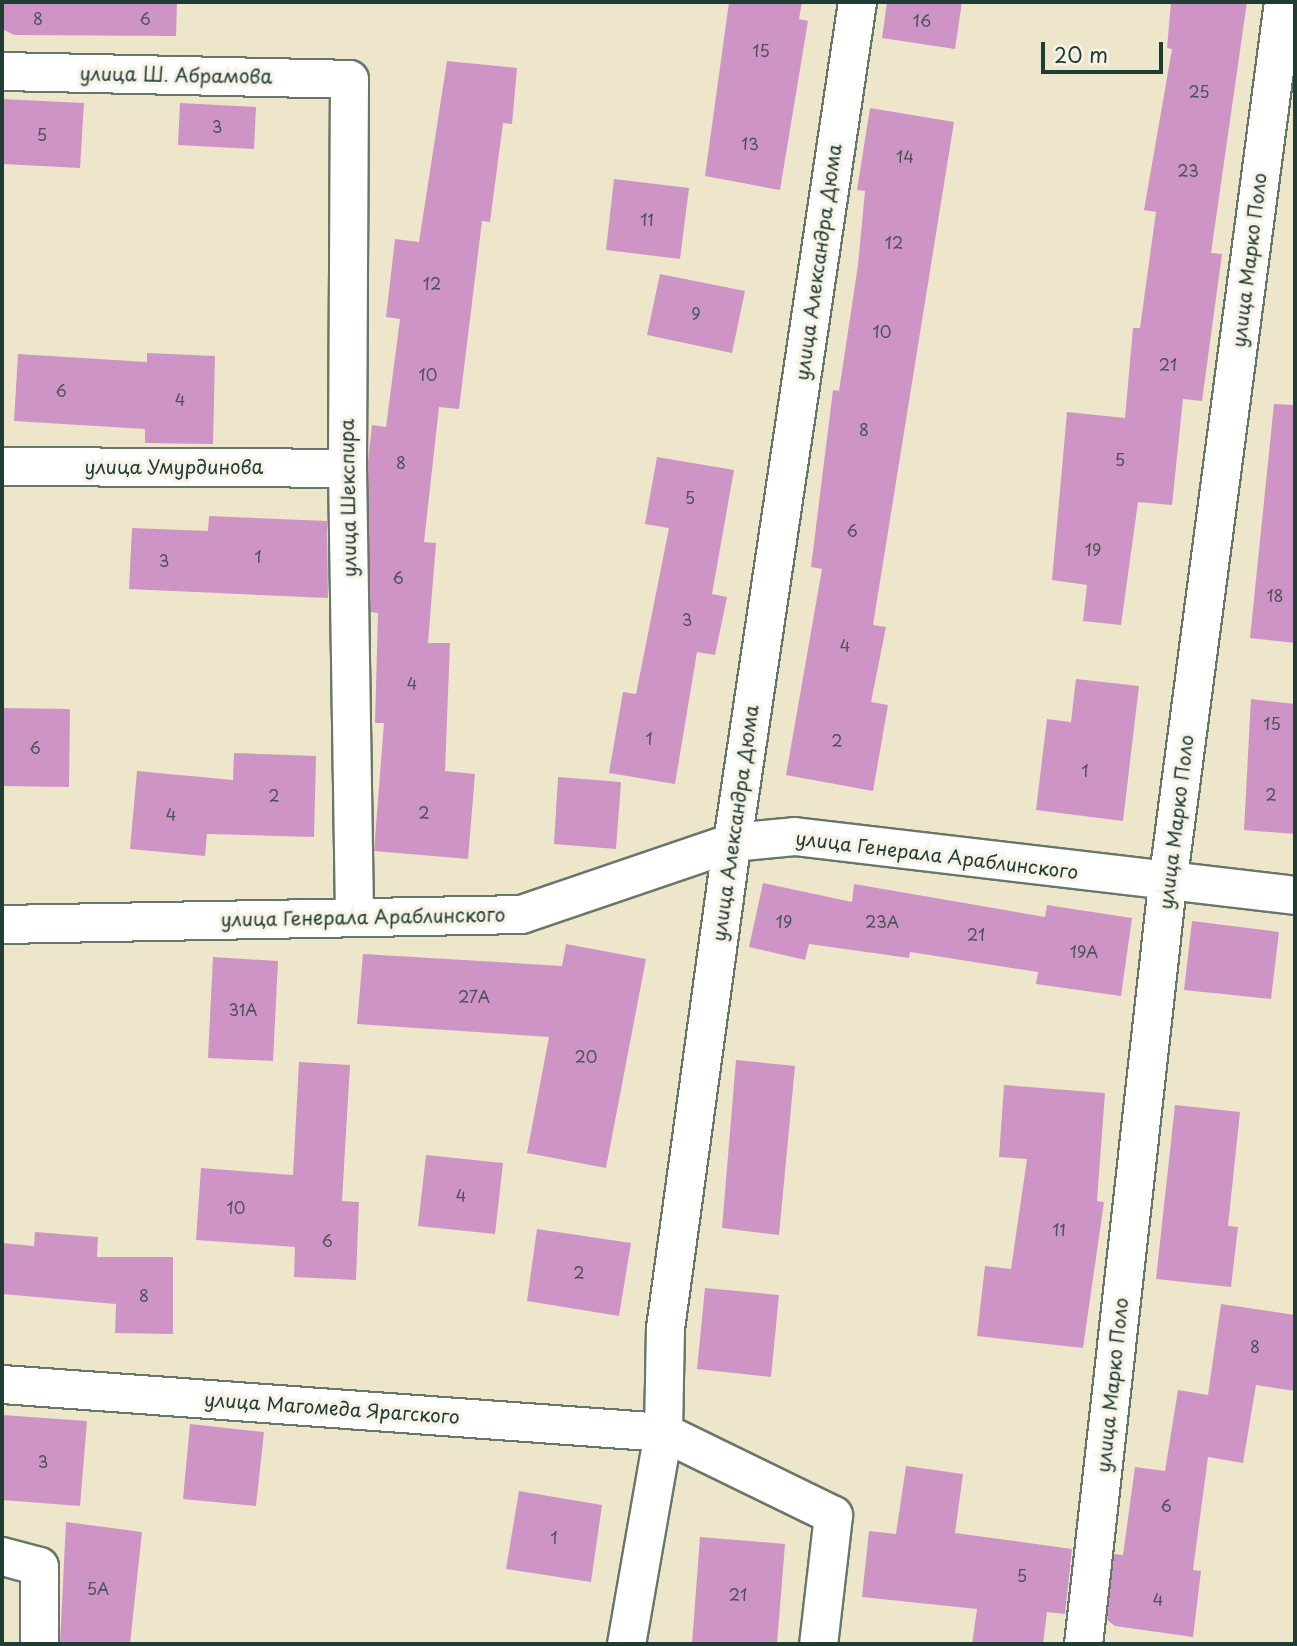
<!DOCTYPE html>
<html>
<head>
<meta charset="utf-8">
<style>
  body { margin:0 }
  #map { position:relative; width:1297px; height:1646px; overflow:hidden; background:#eee6cb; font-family:"Playpen Sans",sans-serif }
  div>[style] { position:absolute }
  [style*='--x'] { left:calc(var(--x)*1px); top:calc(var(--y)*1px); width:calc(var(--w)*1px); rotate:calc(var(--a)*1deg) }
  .building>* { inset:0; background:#cf94c6 }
  .roads { filter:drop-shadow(2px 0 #677869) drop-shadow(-2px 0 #677869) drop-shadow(0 2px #677869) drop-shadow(0 -2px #677869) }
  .minor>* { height:37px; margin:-18.5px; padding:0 18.5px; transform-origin:18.5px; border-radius:18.5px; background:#fff }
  span { translate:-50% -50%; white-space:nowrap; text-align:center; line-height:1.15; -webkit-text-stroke:7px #f7f3e8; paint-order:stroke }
  .number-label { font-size:16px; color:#4b5358 }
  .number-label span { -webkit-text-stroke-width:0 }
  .street-label { font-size:19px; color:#1f3d34 }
  .frame { position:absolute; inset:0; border:4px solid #1f3d34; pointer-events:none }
  .scale { position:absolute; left:1041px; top:42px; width:122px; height:32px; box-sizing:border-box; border:4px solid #1f3d34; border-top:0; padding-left:9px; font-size:21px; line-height:24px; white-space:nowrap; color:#1f3d34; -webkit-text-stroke:5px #f7f3e8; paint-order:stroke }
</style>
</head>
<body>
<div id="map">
  <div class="building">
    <div style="clip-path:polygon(2px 2px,177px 2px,176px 36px,14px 35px,2px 29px)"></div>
    <div style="clip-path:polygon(729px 2px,802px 2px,799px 19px,808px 21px,780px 190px,705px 176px)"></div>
    <div style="clip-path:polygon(887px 2px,962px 2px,955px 49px,882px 38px)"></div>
    <div style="clip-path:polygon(1171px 2px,1247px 2px,1211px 253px,1222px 254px,1202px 401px,1183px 399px,1172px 505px,1138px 502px,1121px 625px,1083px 621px,1087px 585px,1052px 580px,1067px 412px,1125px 418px,1133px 328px,1140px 328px,1156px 212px,1144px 210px,1172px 49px,1167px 48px)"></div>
    <div style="clip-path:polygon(447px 61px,517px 68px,512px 124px,503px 123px,490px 222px,482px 221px,459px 409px,439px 407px,424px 542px,436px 543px,428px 643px,450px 643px,445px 771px,475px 774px,468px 859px,374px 851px,384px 723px,375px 723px,378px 613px,370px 612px,368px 461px,372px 425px,386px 427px,400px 319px,386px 317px,395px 239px,419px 242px)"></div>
    <div style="clip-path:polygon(2px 99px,84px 103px,80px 168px,2px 164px)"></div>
    <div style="clip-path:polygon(180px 103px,256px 107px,254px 149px,178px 145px)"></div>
    <div style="clip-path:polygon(870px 108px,954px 122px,873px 625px,886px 627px,871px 702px,888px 705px,873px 791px,786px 775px,822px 569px,811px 567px,833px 390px,839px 391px,858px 265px,865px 191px,857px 190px)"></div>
    <div style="clip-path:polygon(614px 179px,689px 188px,680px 259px,606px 250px)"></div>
    <div style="clip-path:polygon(660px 274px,745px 291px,732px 353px,647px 335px)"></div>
    <div style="clip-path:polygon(147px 353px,215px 356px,213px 444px,145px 443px,145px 429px,14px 421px,18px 354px,147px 362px)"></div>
    <div style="clip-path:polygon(1274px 404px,1295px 405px,1295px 643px,1250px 638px)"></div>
    <div style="clip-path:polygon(657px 457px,734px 470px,712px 594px,727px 597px,715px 655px,697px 652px,675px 784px,609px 773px,623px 692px,636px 694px,669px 528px,645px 524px)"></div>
    <div style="clip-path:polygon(209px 516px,327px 521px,328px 598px,129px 589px,132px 528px,208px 531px)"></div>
    <div style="clip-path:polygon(1076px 679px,1139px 686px,1123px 821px,1036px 810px,1047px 719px,1071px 722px)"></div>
    <div style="clip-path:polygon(1251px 699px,1295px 704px,1295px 834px,1244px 830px)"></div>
    <div style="clip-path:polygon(2px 708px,70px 709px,69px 787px,2px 786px)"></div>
    <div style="clip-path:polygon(234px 753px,316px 756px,314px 837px,207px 834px,205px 856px,130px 849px,137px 771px,233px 780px)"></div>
    <div style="clip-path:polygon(558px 777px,621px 782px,616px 849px,554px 844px)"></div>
    <div style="clip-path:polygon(763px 883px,852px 902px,854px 884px,1045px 917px,1047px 905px,1132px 918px,1121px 996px,1036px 984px,1038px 972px,910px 952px,909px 958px,809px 944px,805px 960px,749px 947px)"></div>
    <div style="clip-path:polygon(1192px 921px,1279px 932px,1271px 999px,1184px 990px)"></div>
    <div style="clip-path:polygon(566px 944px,646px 959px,606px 1168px,527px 1153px,549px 1037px,357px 1024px,363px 954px,562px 966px)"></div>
    <div style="clip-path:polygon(213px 957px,278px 961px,273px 1061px,208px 1058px)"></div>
    <div style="clip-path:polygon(736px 1060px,795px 1066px,779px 1235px,722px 1228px)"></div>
    <div style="clip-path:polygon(299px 1062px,350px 1065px,342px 1201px,359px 1202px,356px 1280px,294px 1277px,295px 1247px,196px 1240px,201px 1168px,293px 1175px)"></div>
    <div style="clip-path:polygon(1004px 1085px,1105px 1093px,1097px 1201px,1104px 1202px,1083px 1348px,977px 1336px,985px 1266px,1011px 1269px,1027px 1159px,999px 1157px)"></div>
    <div style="clip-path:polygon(1175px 1105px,1240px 1112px,1228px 1226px,1238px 1227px,1231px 1287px,1156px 1279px)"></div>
    <div style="clip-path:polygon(426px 1155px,503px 1163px,495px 1234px,418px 1226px)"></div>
    <div style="clip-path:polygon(537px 1229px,631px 1243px,619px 1316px,527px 1301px)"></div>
    <div style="clip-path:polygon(35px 1232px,98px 1237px,97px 1257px,173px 1257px,173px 1334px,115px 1333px,116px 1304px,2px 1294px,2px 1243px,34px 1246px)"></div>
    <div style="clip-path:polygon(705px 1288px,779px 1295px,771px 1377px,697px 1369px)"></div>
    <div style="clip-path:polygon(1221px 1304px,1295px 1315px,1295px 1391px,1256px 1385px,1243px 1463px,1208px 1457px,1193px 1570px,1201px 1571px,1193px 1637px,1115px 1626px,1107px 1620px,1114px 1554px,1123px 1555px,1135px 1467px,1165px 1471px,1178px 1390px,1208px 1395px)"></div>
    <div style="clip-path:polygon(2px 1415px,87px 1421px,80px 1506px,2px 1500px)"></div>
    <div style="clip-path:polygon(190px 1424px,264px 1432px,256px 1506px,183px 1499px)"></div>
    <div style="clip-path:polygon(906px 1466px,963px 1474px,955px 1533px,1072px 1549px,1065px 1614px,1047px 1612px,1043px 1644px,972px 1644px,977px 1609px,862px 1597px,869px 1531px,896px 1534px)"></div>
    <div style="clip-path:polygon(519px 1491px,602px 1505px,591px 1582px,506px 1569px)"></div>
    <div style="clip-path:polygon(66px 1522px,142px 1532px,130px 1644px,60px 1644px)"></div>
    <div style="clip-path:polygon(700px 1537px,785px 1544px,777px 1644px,692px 1644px)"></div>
  </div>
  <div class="roads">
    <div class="minor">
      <div style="--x:2;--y:71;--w:347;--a:1.3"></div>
      <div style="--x:349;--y:79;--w:389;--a:90.3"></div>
      <div style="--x:347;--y:468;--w:449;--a:89.1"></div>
      <div style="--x:2;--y:466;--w:345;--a:0.3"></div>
      <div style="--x:2;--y:924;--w:519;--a:-1.1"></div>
      <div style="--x:521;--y:914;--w:223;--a:-18.8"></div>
      <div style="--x:732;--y:842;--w:62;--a:-5.5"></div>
      <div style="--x:794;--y:836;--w:504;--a:6.72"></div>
      <div style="--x:2;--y:1384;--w:663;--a:4.15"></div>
      <div style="--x:663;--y:1432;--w:189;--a:26"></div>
      <div style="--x:833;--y:1515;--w:130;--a:96.6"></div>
      <div style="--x:2;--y:1556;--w:38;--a:15"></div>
      <div style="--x:39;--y:1566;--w:78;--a:90"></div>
      <div style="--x:626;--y:1644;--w:215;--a:-80.1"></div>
      <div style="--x:663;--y:1432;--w:104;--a:-88.9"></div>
      <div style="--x:665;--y:1328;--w:491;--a:-82.2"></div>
      <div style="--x:732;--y:842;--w:849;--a:-81.54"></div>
      <div style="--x:1083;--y:1644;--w:765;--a:-83.69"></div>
      <div style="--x:1167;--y:884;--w:890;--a:-82.51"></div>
    </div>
  </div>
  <div class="number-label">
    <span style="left:38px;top:18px">8</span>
    <span style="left:145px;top:18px">6</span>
    <span style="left:922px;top:20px">16</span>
    <span style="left:761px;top:50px">15</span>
    <span style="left:1199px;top:91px">25</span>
    <span style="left:217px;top:126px">3</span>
    <span style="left:42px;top:134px">5</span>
    <span style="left:750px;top:143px">13</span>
    <span style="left:905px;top:156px">14</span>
    <span style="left:1188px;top:170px">23</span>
    <span style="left:647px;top:219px">11</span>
    <span style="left:894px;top:242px">12</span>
    <span style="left:432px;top:283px">12</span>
    <span style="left:696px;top:313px">9</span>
    <span style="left:882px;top:331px">10</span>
    <span style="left:1168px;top:364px">21</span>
    <span style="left:428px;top:374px">10</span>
    <span style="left:61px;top:390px">6</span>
    <span style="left:180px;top:399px">4</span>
    <span style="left:864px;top:429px">8</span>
    <span style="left:1120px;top:459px">5</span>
    <span style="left:401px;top:462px">8</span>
    <span style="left:690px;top:497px">5</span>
    <span style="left:852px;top:530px">6</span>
    <span style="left:1093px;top:549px">19</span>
    <span style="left:258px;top:556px">1</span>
    <span style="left:164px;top:560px">3</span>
    <span style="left:398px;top:577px">6</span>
    <span style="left:1275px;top:595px">18</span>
    <span style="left:687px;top:619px">3</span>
    <span style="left:845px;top:645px">4</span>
    <span style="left:412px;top:683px">4</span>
    <span style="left:1272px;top:723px">15</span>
    <span style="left:649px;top:738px">1</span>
    <span style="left:837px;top:740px">2</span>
    <span style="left:35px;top:747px">6</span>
    <span style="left:1085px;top:770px">1</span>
    <span style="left:1271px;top:794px">2</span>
    <span style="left:274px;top:795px">2</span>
    <span style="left:424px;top:812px">2</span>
    <span style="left:171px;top:814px">4</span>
    <span style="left:784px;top:921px">19</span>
    <span style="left:882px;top:921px">23А</span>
    <span style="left:976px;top:934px">21</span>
    <span style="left:1084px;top:951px">19А</span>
    <span style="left:474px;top:996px">27А</span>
    <span style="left:243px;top:1009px">31А</span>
    <span style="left:586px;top:1056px">20</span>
    <span style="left:461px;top:1195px">4</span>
    <span style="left:236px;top:1207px">10</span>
    <span style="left:1059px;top:1229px">11</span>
    <span style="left:327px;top:1240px">6</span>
    <span style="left:579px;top:1272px">2</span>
    <span style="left:144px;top:1295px">8</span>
    <span style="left:1255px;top:1346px">8</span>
    <span style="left:43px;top:1461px">3</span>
    <span style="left:1166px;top:1505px">6</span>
    <span style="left:554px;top:1537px">1</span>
    <span style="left:1022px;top:1575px">5</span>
    <span style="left:98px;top:1588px">5А</span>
    <span style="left:738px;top:1594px">21</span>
    <span style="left:1158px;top:1599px">4</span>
  </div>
  <div class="street-label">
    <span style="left:176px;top:75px;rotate:1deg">улица Ш. Абрамова</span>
    <span style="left:1249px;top:260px;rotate:-83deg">улица Марко Поло</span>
    <span style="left:818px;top:262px;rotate:-82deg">улица Александра Дюма</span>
    <span style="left:174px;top:467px">улица Умурдинова</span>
    <span style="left:348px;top:498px;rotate:-91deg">улица Шекспира</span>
    <span style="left:1176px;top:822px;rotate:-83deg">улица Марко Поло</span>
    <span style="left:735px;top:823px;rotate:-82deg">улица Александра Дюма</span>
    <span style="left:937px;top:855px;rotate:7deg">улица Генерала Араблинского</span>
    <span style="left:363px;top:917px;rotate:-1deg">улица Генерала Араблинского</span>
    <span style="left:1112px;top:1385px;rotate:-84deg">улица Марко Поло</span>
    <span style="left:332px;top:1408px;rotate:4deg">улица Магомеда Ярагского</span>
  </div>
  <div class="frame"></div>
  <div class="scale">20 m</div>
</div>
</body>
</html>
